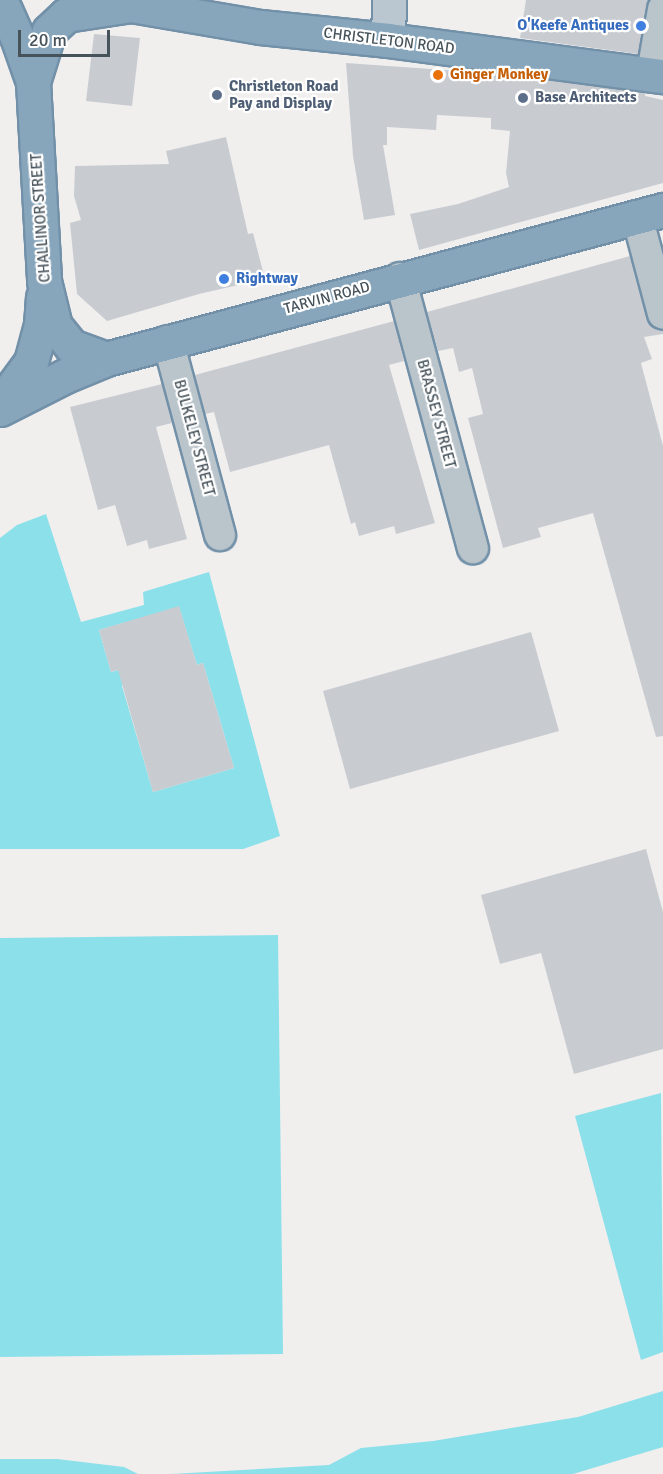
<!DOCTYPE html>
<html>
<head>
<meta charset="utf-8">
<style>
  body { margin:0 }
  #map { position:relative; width:663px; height:1474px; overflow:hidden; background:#f1eeee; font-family:Signika,sans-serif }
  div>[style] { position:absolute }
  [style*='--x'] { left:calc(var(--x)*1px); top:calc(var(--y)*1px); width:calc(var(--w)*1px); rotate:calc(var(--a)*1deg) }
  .water>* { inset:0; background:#8be0ea }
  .building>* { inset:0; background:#c8ccd1 }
  .roads { filter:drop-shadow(2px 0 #7291a8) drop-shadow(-2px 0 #7291a8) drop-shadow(0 2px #7291a8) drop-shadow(0 -2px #7291a8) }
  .street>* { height:30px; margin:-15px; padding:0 15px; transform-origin:15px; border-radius:15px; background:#bac4cb }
  .secondary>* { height:33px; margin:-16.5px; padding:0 16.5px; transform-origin:16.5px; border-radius:16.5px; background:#bac7d0 }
  .highway>* { height:33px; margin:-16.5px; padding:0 16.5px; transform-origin:16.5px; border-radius:16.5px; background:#87a6bc }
  .dots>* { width:16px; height:16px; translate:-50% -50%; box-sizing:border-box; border:3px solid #fff; border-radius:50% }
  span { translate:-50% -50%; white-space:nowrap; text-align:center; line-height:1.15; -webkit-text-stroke:4.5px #fff; paint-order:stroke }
  .shop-label { font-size:15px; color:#366cbe; font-weight:700 }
  .right { translate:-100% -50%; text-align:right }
  .left { translate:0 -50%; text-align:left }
  .street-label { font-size:15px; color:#47535b }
  .food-label { font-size:15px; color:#c56008; font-weight:700 }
  .service-label { font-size:15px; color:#4e5e75; font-weight:700 }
  .scale { position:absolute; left:18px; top:30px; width:92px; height:27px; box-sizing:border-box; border:3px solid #47535b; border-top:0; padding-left:8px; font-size:18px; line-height:21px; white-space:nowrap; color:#47535b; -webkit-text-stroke:4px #fff; paint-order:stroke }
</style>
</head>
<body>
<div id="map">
  <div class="water">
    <div style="clip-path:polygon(evenodd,46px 514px,81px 622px,144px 605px,143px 592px,209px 572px,280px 836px,243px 849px,0 849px,0 538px,17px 525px,46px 514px,179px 607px,197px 665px,203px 663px,234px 768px,153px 792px,122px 686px,134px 666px,111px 672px,99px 630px,179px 607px)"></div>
    <div style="clip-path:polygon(278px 935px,283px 1354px,0 1357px,0 938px)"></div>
    <div style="clip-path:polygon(661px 1093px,663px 1352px,641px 1360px,575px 1116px)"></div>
    <div style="clip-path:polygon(663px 1391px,663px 1447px,573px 1474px,171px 1474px,329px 1465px,361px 1448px,433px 1441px,578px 1417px)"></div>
    <div style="clip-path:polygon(0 1459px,57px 1459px,124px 1467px,138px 1474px,0 1474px)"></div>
  </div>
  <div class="building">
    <div style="clip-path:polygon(526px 0,649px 0,638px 54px,520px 38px)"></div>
    <div style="clip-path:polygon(94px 34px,140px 38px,132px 106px,86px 101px)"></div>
    <div style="clip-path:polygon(346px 63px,502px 74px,645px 93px,645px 96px,663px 100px,663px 183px,419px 250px,410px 214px,458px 204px,509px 187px,506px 173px,510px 131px,491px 129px,491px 118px,437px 115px,436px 130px,387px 127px,387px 145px,383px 145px,395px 215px,364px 220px,353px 156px)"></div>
    <div style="clip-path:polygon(226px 137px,248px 234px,253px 233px,265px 279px,199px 294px,107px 321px,77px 294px,70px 223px,81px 220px,74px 196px,75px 166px,169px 164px,166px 151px)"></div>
    <div style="clip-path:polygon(630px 256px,647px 319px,651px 327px,663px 331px,663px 334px,644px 337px,652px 359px,641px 363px,663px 446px,663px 736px,656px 737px,593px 513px,538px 528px,541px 537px,503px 548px,468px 418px,483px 414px,472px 368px,459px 372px,453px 348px,438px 351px,427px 312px)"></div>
    <div style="clip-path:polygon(394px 321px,404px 361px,389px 365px,435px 523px,396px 534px,394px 526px,359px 536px,355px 522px,351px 524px,329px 445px,230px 472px,214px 412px,205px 414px,195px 375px)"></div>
    <div style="clip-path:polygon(162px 384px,172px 423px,156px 427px,187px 539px,149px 549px,147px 540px,127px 546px,115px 505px,98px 510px,70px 407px)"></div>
    <div style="clip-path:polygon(179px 606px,197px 665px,203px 663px,234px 768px,153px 792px,118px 670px,111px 672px,99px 630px)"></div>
    <div style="clip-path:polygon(531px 632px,559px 731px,350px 789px,323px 691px)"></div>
    <div style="clip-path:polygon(646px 849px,663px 912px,663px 1049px,574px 1074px,541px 953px,500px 964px,481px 895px)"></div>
  </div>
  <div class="roads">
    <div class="street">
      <div style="--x:652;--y:73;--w:65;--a:-80.2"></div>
      <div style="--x:637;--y:216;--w:101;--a:75.1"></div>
      <div style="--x:400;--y:278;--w:280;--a:74.9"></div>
      <div style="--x:168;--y:341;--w:201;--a:75"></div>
    </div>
    <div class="secondary">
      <div style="--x:388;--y:40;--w:40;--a:-88.6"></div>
    </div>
    <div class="highway">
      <div style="--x:116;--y:0;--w:16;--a:18"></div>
      <div style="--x:131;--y:5;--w:131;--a:9.7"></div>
      <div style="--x:260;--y:27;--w:129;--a:5.8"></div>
      <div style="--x:388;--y:40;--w:277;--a:7.5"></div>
      <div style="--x:0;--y:6;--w:6;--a:39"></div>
      <div style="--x:5;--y:10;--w:35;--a:66"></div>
      <div style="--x:19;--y:42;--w:42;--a:70.7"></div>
      <div style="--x:33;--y:82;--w:199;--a:86.8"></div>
      <div style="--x:44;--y:281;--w:46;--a:76.3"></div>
      <div style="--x:55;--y:326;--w:26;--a:51"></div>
      <div style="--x:71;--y:346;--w:37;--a:20"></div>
      <div style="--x:33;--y:82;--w:53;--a:-72.6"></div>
      <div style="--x:49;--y:31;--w:23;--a:-43"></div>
      <div style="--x:66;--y:15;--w:66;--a:-8.7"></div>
      <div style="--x:0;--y:404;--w:52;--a:-53.6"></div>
      <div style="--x:31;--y:362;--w:38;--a:-75"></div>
      <div style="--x:41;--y:325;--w:28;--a:-86"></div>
      <div style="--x:0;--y:409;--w:73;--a:-26.9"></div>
      <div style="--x:65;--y:376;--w:44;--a:-22.5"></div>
      <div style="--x:106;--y:359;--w:577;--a:-14.98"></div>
    </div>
  </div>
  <div class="dots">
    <div style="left:641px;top:26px;background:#3f7fe0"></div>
    <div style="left:438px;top:75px;background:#e8710a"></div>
    <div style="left:217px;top:95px;background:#5c6f8a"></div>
    <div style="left:523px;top:98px;background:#5c6f8a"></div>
    <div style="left:224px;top:279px;background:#3f7fe0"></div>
  </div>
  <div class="shop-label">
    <span class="right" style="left:629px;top:26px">O'Keefe Antiques</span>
    <span class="left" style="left:236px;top:279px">Rightway</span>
  </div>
  <div class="street-label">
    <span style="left:389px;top:41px;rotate:7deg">CHRISTLETON ROAD</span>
    <span style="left:41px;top:218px;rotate:-94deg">CHALLINOR STREET</span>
    <span style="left:327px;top:298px;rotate:-15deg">TARVIN ROAD</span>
    <span style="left:436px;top:414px;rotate:75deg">BRASSEY STREET</span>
    <span style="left:194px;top:438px;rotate:75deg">BULKELEY STREET</span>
  </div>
  <div class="food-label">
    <span class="left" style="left:450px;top:75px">Ginger Monkey</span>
  </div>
  <div class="service-label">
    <span class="left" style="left:229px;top:95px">Christleton Road<br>Pay and Display</span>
    <span class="left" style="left:535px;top:98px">Base Architects</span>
  </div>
  <div class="scale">20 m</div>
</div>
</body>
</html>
